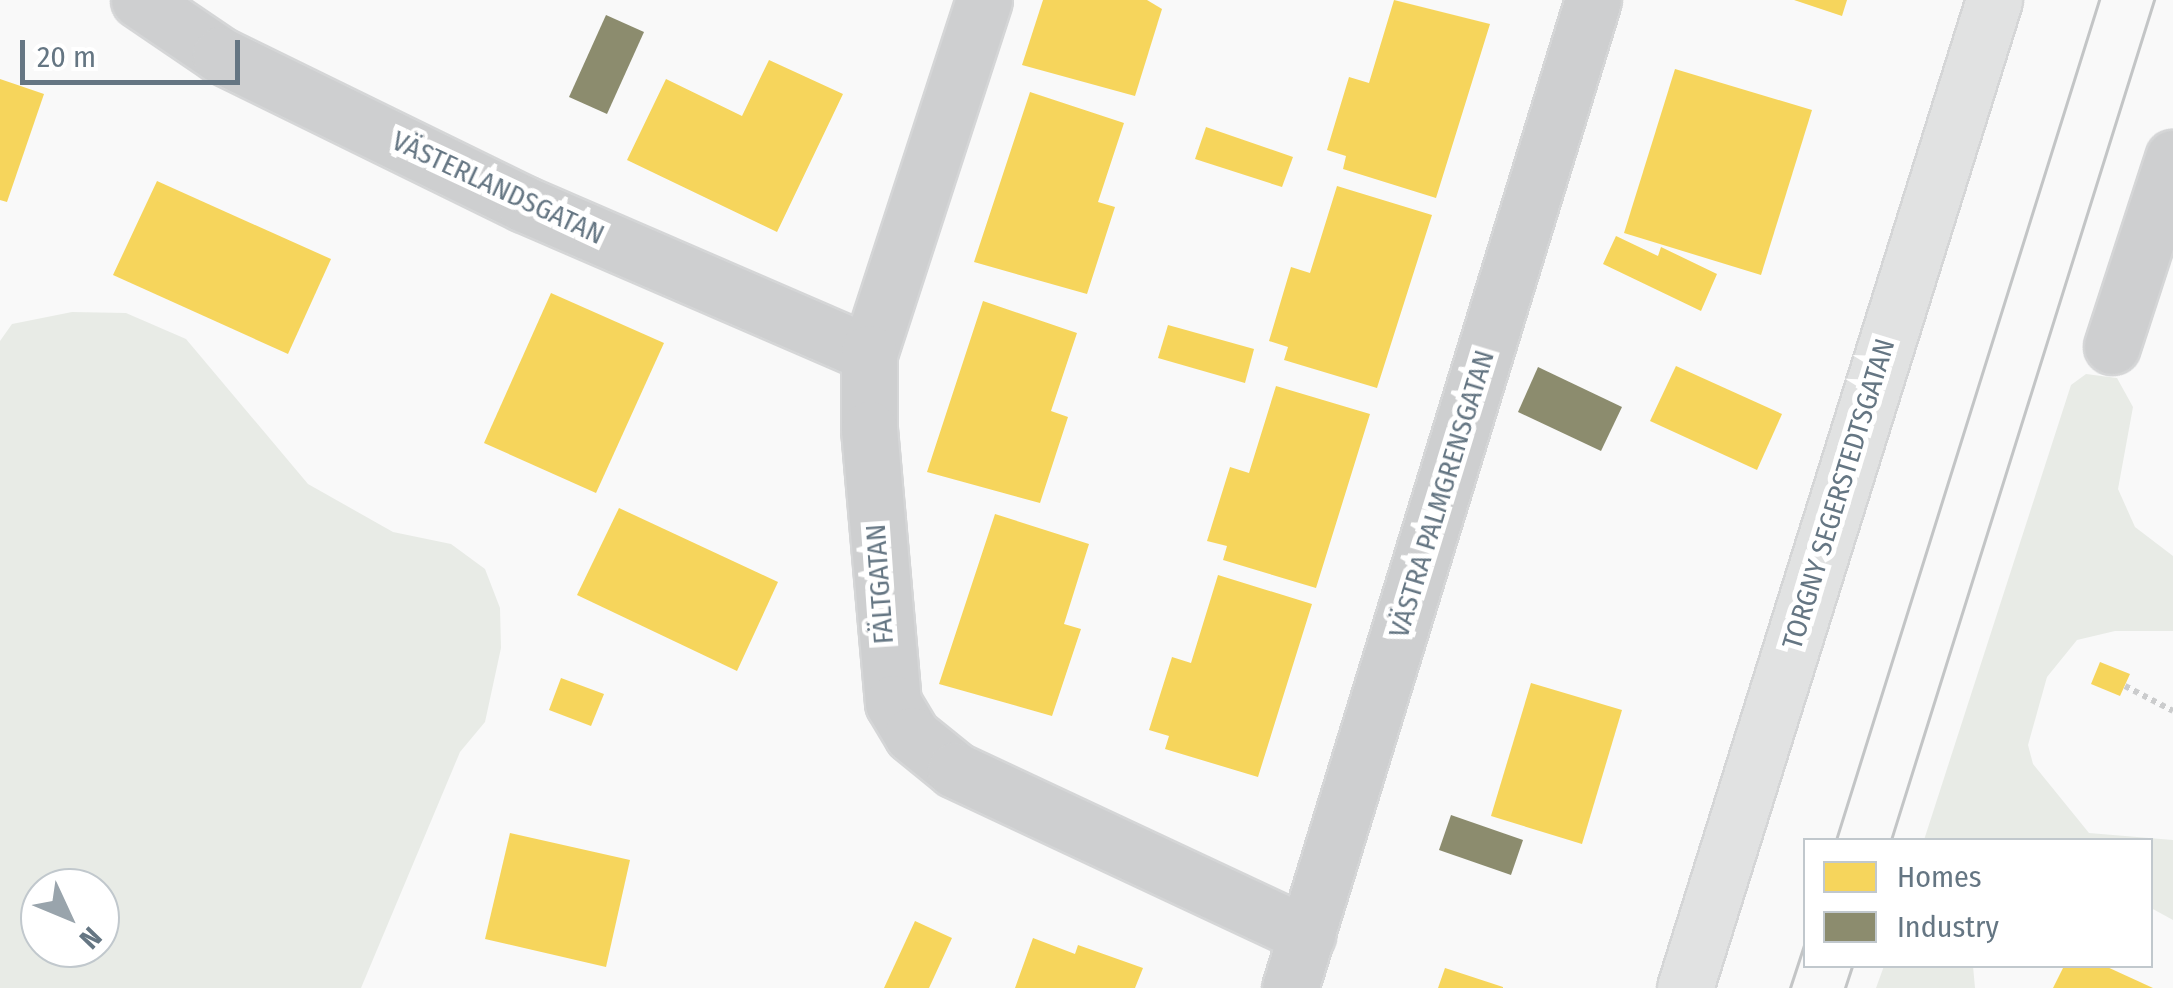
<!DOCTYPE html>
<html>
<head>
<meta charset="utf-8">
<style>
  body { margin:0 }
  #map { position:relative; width:2173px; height:988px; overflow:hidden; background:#f9f9f9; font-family:"Fira Sans Condensed",sans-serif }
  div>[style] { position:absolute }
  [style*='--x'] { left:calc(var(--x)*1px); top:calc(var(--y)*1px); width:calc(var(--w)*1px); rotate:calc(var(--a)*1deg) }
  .green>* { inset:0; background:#e8ebe6 }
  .homes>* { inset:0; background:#f6d55c }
  .industry>* { inset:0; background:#8c8c6e }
  .path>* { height:6px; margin-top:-3px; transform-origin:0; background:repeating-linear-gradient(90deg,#cbcccd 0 5px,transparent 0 10px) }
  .roads { filter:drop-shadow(2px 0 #d5d6d7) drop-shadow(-2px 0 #d5d6d7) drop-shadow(0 2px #d5d6d7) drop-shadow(0 -2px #d5d6d7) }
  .street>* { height:55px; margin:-27.5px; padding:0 27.5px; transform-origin:27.5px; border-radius:27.5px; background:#cecfd0 }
  .secondary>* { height:55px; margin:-27.5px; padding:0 27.5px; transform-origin:27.5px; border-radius:27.5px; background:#e1e2e2 }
  .tram>* { height:2.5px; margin:-1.25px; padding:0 1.25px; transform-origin:1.25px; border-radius:1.25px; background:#c3c5c6 }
  span { translate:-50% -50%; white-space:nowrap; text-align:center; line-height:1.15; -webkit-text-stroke:10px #fff; paint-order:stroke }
  .street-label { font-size:28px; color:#657683 }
  .legend { position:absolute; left:1803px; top:838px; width:350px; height:130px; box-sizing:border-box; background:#fff; border:2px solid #c1c8cd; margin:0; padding:12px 18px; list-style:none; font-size:30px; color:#657683 }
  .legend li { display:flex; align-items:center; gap:20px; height:50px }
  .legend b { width:50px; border:2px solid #c1c8cd }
  .north { position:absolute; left:20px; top:868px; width:100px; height:100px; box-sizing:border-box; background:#fff; border:2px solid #c1c8cd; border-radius:50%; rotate:134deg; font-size:28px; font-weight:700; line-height:40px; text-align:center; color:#657683 }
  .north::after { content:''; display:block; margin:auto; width:35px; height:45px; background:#99a4ac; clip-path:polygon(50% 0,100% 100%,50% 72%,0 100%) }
  .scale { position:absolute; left:20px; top:40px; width:220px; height:45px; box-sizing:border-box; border:5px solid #657683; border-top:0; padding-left:12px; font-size:30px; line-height:35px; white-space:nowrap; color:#657683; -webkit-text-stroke:8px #fff; paint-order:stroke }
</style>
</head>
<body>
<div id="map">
  <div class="green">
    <div style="clip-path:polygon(evenodd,72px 312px,126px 313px,186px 339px,308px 484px,393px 532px,451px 544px,485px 569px,500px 608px,501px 648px,485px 722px,460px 752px,361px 988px,0 988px,0 341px,12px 324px,72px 312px,100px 888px,100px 948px,40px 948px,40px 888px,100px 888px)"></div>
    <div style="clip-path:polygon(2086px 374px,2117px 378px,2133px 407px,2118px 489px,2135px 527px,2173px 556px,2173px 631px,2115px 631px,2077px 640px,2047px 677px,2028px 745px,2033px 764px,2089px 833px,2173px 840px,2173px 920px,2151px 908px,2150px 840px,1924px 840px,2071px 385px)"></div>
    <div style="clip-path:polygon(1884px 966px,1973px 966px,1975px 988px,1876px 988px)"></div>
  </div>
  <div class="homes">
    <div style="clip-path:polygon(1043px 0,1147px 0,1162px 9px,1135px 96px,1022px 65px)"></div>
    <div style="clip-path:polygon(1394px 0,1490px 24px,1436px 198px,1343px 169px,1346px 156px,1327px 150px,1349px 77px,1369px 83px)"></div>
    <div style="clip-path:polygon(1794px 0,1847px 0,1842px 16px)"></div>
    <div style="clip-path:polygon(769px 60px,843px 94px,777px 232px,627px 160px,666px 79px,742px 116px)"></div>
    <div style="clip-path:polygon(1675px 69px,1812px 110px,1761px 275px,1624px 233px)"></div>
    <div style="clip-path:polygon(0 79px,44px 94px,7px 202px,0 200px)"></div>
    <div style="clip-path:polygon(1030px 92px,1124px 123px,1098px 202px,1115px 207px,1087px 294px,974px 262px)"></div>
    <div style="clip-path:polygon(1206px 127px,1293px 157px,1282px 187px,1195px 159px)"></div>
    <div style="clip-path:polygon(157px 181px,331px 259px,288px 354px,113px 275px)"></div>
    <div style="clip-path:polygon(1337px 186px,1432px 215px,1377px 388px,1284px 360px,1288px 347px,1269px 341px,1291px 267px,1310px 273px)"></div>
    <div style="clip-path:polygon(1616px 236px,1658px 256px,1661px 247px,1717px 274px,1701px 311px,1603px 264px)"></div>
    <div style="clip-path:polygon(551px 293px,664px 343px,596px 493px,484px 443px)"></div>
    <div style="clip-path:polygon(983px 301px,1077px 333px,1051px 411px,1068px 417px,1040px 503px,927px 472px)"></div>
    <div style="clip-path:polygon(1168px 325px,1254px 349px,1245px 383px,1158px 358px)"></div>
    <div style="clip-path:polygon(1676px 366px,1782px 414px,1757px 470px,1650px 421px)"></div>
    <div style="clip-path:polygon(1276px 386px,1370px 414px,1316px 588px,1223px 560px,1227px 546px,1207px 541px,1230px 467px,1249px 473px)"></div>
    <div style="clip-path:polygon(619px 508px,778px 582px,737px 671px,577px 595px)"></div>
    <div style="clip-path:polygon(995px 514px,1089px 544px,1064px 624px,1081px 629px,1052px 716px,939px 684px)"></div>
    <div style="clip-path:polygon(1218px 575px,1312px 604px,1258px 777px,1165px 749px,1169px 736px,1149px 730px,1172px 657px,1191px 663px)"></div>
    <div style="clip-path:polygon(2100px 662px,2130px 674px,2120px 696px,2091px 684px)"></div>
    <div style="clip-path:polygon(561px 678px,604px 694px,591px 726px,549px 710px)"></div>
    <div style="clip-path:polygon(1531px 683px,1622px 710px,1582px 844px,1491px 816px)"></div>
    <div style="clip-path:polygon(510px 833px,630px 860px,606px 967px,485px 939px)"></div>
    <div style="clip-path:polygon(915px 921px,952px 938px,929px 988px,884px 988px)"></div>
    <div style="clip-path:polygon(1033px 938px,1075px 954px,1078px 945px,1143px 968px,1135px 988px,1015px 988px)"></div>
    <div style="clip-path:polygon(2064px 966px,2105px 966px,2153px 988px,2053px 988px)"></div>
    <div style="clip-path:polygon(1445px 968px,1503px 987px,1503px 988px,1438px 988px)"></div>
  </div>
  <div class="industry">
    <div style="clip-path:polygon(606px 15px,644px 32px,607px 114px,569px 97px)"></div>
    <div style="clip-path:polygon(1538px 367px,1622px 407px,1601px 451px,1518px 412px)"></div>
    <div style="clip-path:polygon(1451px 815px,1523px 840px,1511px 875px,1439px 850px)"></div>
  </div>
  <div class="path">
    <div style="--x:2125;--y:686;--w:54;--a:27.5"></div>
  </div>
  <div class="roads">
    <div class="street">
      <div style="--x:139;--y:0;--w:98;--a:34.2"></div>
      <div style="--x:220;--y:55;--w:339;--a:26.1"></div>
      <div style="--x:524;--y:204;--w:376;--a:23.4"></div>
      <div style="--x:984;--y:0;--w:371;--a:108"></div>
      <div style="--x:869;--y:353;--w:76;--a:90"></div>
      <div style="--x:869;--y:429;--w:275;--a:85"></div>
      <div style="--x:893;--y:703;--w:37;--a:59"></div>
      <div style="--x:912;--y:735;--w:55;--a:39.1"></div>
      <div style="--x:955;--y:770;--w:389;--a:25.1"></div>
      <div style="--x:2112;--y:346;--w:198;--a:-72"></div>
      <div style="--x:1290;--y:988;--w:1033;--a:-72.95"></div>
    </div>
    <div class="secondary">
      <div style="--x:1685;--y:988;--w:1035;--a:-72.63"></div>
    </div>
  </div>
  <div class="tram">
    <div style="--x:1836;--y:840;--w:880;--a:-72.61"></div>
    <div style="--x:1891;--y:840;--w:880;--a:-72.61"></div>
    <div style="--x:1790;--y:988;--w:52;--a:-71.9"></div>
    <div style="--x:1845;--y:988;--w:23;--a:-72"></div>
  </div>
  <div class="street-label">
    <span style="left:498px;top:188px;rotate:25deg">VÄSTERLANDSGATAN</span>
    <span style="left:1442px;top:494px;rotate:-73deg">VÄSTRA PALMGRENSGATAN</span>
    <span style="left:1839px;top:494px;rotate:-73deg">TORGNY SEGERSTEDTSGATAN</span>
    <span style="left:880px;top:584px;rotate:-94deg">FÄLTGATAN</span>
  </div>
  <ul class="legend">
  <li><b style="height:28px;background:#f6d55c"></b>Homes</li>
  <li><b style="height:28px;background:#8c8c6e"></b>Industry</li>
  </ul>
  <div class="north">N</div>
  <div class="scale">20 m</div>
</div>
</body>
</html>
